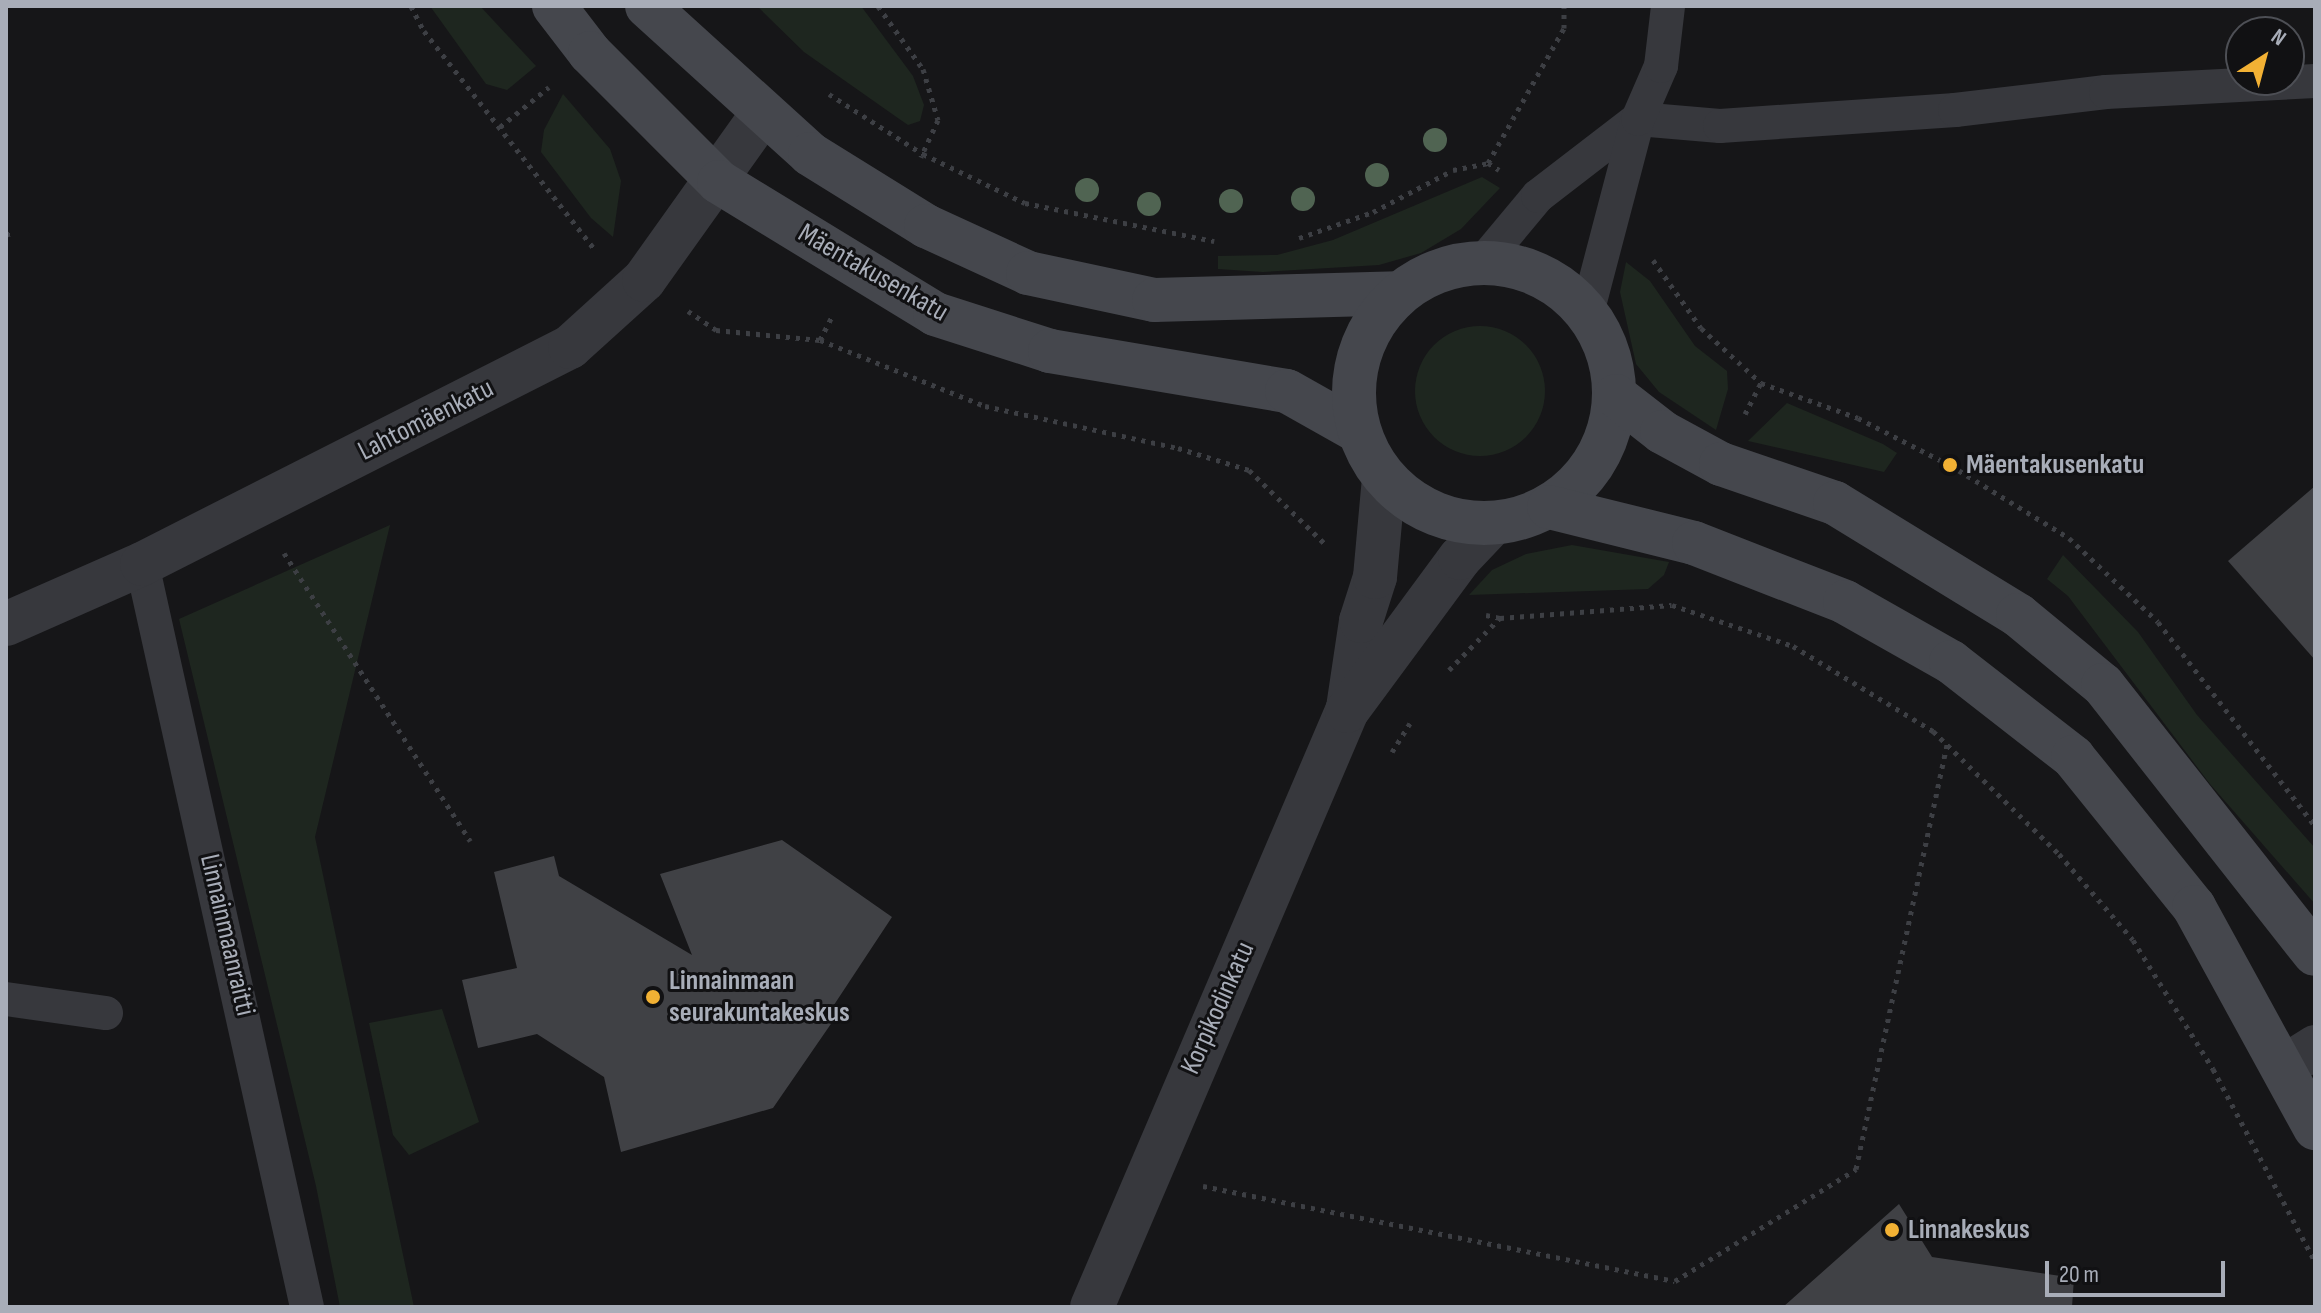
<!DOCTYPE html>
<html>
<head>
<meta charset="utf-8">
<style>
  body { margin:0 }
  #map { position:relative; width:2321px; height:1313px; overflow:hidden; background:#161618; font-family:"Sofia Sans Condensed",sans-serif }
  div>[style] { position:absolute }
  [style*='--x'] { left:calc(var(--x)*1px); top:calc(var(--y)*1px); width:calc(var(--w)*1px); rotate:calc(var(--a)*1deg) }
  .green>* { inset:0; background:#1e261f }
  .round { border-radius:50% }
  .building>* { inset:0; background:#404145 }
  .path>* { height:5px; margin-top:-2.5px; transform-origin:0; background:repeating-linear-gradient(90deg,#3d3f44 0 4px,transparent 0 10px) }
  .service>* { height:34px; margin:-17px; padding:0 17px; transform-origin:17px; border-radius:17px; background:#37383d }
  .minor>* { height:44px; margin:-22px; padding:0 22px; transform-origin:22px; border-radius:22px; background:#37383d }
  .tertiary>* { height:44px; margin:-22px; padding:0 22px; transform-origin:22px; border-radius:22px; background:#37383d }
  .secondary>* { height:44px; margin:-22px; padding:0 22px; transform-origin:22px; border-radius:22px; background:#45474d }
  .secondary>.ring { margin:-22px; padding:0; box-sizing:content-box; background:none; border:44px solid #45474d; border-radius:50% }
  .trees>* { width:24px; height:24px; margin:-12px; border-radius:50%; background:#506452 }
  .dots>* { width:22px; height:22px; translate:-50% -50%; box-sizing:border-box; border:4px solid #111113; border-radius:50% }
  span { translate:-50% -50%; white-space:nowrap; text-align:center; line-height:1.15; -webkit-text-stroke:6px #111113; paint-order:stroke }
  .street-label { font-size:28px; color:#a8adb8 }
  .poi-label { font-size:28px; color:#a8adb8; font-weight:700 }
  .left { translate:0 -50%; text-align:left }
  .frame { position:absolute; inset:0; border:8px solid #a8adb8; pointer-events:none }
  .north { position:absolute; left:2225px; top:16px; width:80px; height:80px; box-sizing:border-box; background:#111113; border:2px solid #4d4f55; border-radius:50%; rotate:36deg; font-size:22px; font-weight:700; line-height:32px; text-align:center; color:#a8adb8 }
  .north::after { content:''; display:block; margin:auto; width:28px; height:36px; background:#f2b134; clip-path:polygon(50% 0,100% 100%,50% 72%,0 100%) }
  .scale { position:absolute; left:2045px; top:1261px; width:180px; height:36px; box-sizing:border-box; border:4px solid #a8adb8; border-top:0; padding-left:10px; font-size:24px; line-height:28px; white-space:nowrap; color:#a8adb8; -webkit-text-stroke:6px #111113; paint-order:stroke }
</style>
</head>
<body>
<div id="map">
  <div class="green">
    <div style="clip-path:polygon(430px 6px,480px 6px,536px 66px,507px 90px,486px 84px)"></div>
    <div style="clip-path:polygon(757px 6px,861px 6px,913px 76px,924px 105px,920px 121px,908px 125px,895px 116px,804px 52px)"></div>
    <div style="clip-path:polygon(563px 94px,610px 149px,621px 181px,613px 237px,591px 218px,541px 152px,544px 130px)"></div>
    <div style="clip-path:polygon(1482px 177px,1500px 188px,1461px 229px,1421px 253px,1379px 265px,1263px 272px,1218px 269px,1218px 256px,1277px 255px,1333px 240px)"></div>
    <div style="clip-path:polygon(1626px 262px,1650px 281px,1695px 346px,1727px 371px,1728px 389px,1716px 430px,1659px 392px,1636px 364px,1620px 292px)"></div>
    <div class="round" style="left:1415px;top:326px;width:130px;height:130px"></div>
    <div style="clip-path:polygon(1787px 403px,1883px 444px,1897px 453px,1884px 472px,1748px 441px)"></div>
    <div style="clip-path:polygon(390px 525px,315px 837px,414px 1307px,340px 1307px,316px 1186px,179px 619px)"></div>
    <div style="clip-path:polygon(1572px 545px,1669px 562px,1664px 575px,1648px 589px,1469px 595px,1492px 570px,1526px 554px)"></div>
    <div style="clip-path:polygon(2063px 555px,2138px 632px,2197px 715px,2315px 848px,2315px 904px,2210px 784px,2068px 596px,2047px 579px)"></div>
    <div style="clip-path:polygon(442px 1009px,479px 1122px,409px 1155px,393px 1135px,369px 1023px)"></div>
  </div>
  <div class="building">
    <div style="clip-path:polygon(2315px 486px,2315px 660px,2228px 561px)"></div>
    <div style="clip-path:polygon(782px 840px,892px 917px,828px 1014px,835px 1018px,773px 1108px,621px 1152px,604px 1077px,537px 1034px,478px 1048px,462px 980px,517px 968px,494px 872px,554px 856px,559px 876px,692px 955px,660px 874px)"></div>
    <div style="clip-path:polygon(1899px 1204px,1932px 1257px,2074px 1278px,2072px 1307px,1783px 1307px)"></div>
  </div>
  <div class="path">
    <div style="--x:411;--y:6;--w:28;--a:63"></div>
    <div style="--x:424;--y:31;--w:279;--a:52"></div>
    <div style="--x:878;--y:6;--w:77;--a:54.5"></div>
    <div style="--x:923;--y:69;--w:53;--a:73.6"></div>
    <div style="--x:938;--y:120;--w:41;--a:114.7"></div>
    <div style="--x:829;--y:94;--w:112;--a:32.6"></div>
    <div style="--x:923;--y:154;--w:113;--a:25.7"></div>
    <div style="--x:1025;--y:203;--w:193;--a:11.4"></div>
    <div style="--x:500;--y:127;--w:63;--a:-39.2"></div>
    <div style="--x:1488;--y:163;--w:155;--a:-60.6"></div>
    <div style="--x:1564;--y:28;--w:22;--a:-90"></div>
    <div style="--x:6;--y:235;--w:9;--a:-21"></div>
    <div style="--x:1299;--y:238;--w:78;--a:-19.4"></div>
    <div style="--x:1373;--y:212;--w:90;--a:-27.7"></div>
    <div style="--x:1453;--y:170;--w:36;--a:-11"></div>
    <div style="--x:1488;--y:163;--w:13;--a:32"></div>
    <div style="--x:1653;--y:260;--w:83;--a:54.8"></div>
    <div style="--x:1701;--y:328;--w:81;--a:42.5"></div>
    <div style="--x:1761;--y:383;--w:103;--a:19.8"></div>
    <div style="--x:1858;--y:418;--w:103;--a:27.1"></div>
    <div style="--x:1950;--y:465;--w:140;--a:31.5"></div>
    <div style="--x:2069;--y:538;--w:122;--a:43.3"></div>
    <div style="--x:2158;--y:622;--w:257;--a:52.4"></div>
    <div style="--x:688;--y:311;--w:34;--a:34"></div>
    <div style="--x:716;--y:330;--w:104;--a:5.5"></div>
    <div style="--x:820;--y:340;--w:178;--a:21.8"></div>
    <div style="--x:985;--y:406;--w:198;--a:12.3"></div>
    <div style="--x:1178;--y:448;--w:74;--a:17.2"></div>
    <div style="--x:1249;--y:470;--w:106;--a:44.2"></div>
    <div style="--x:820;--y:340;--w:27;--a:-63"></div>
    <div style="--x:1745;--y:414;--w:35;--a:-63"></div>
    <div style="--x:284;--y:553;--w:343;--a:57.1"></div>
    <div style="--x:1486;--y:615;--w:14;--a:12"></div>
    <div style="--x:1500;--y:618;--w:172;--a:-4.3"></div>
    <div style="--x:1672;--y:605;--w:128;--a:18.7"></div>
    <div style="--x:1793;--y:646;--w:164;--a:31.3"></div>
    <div style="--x:1933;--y:731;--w:176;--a:44.3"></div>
    <div style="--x:2059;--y:854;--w:113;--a:49.3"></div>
    <div style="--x:2133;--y:940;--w:152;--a:58.2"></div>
    <div style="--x:2213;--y:1069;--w:218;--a:62.1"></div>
    <div style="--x:1449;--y:670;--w:73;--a:-45.6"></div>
    <div style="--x:1392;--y:752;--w:34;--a:-58"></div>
    <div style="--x:1203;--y:1186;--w:481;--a:11.4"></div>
    <div style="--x:1675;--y:1281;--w:213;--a:-31.7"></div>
    <div style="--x:1856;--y:1169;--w:435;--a:-77.9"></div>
  </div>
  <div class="service">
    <div style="--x:1483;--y:262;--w:86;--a:-50.2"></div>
    <div style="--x:1538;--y:196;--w:126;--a:-37.6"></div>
    <div style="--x:1638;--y:119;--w:82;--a:4.9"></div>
    <div style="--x:1720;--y:126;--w:236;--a:-3.9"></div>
    <div style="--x:1955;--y:110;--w:152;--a:-6.8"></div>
    <div style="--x:2106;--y:92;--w:209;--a:-3"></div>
    <div style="--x:1587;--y:313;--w:201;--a:-75.3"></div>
    <div style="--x:1638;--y:119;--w:58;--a:-66.5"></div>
    <div style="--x:1661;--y:66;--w:60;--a:-83.3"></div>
    <div style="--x:142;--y:564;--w:761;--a:77.48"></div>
    <div style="--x:6;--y:999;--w:101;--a:8"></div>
  </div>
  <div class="minor">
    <div style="--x:6;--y:624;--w:149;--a:-23.8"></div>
    <div style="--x:142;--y:564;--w:480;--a:-26.9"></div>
    <div style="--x:570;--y:347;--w:100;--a:-42.2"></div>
    <div style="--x:644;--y:280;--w:205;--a:-54.5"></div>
    <div style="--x:1348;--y:708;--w:88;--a:-81.5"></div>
    <div style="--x:1361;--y:621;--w:46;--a:-72.3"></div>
    <div style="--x:1375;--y:577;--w:99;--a:-84.8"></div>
    <div style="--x:1092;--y:1307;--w:648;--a:-66.84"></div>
    <div style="--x:1347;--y:711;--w:190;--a:-53.6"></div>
    <div style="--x:1460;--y:558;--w:47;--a:-46.7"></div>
  </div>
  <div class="tertiary">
    <div style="--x:2285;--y:1066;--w:36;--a:-32"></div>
  </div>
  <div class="secondary">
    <div style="--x:554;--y:6;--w:59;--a:52.5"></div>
    <div style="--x:590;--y:53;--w:182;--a:45"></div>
    <div style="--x:719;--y:182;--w:253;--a:31.4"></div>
    <div style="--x:935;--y:314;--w:121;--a:17.8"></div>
    <div style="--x:1050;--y:351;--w:240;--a:9.6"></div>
    <div style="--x:1287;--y:391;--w:81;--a:29.4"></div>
    <div style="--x:647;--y:6;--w:220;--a:42.2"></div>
    <div style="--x:810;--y:154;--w:137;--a:31.8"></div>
    <div style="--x:926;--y:226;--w:112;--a:24.7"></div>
    <div style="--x:1028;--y:273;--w:129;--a:12.1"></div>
    <div style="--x:1154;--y:300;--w:244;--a:-1.6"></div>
    <div class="ring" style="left:1354px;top:263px;width:216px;height:216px"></div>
    <div style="--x:1616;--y:396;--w:58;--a:38"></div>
    <div style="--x:1662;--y:432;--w:67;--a:28.5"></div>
    <div style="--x:1721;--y:464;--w:120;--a:18.9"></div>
    <div style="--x:1835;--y:503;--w:215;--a:31.5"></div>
    <div style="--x:2018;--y:615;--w:110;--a:39.5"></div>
    <div style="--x:2103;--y:685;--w:342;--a:51.8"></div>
    <div style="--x:1549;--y:507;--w:149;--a:13.9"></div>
    <div style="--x:1694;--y:543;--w:162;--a:21.3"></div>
    <div style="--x:1845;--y:602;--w:122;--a:29.5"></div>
    <div style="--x:1951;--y:662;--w:155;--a:37.9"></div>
    <div style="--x:2073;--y:757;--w:193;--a:51.1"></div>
    <div style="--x:2194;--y:907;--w:252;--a:61.3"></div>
  </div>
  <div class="trees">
    <div style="left:1435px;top:140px"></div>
    <div style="left:1377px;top:175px"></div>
    <div style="left:1087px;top:190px"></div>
    <div style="left:1303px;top:199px"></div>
    <div style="left:1231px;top:201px"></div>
    <div style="left:1149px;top:204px"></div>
  </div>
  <div class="dots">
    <div style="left:1950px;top:465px;background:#f2b134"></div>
    <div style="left:653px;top:997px;background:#f2b134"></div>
    <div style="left:1892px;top:1230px;background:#f2b134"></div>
  </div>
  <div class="street-label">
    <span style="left:873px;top:273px;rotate:30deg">Mäentakusenkatu</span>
    <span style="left:426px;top:420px;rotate:-27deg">Lahtomäenkatu</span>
    <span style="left:227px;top:935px;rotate:77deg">Linnainmaanraitti</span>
    <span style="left:1218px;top:1008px;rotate:-66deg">Korpikodinkatu</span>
  </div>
  <div class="poi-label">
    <span class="left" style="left:1966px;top:465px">Mäentakusenkatu</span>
    <span class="left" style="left:669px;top:997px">Linnainmaan<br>seurakuntakeskus</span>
    <span class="left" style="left:1908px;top:1230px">Linnakeskus</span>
  </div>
  <div class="frame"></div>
  <div class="north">N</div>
  <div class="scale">20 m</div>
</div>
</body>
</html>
